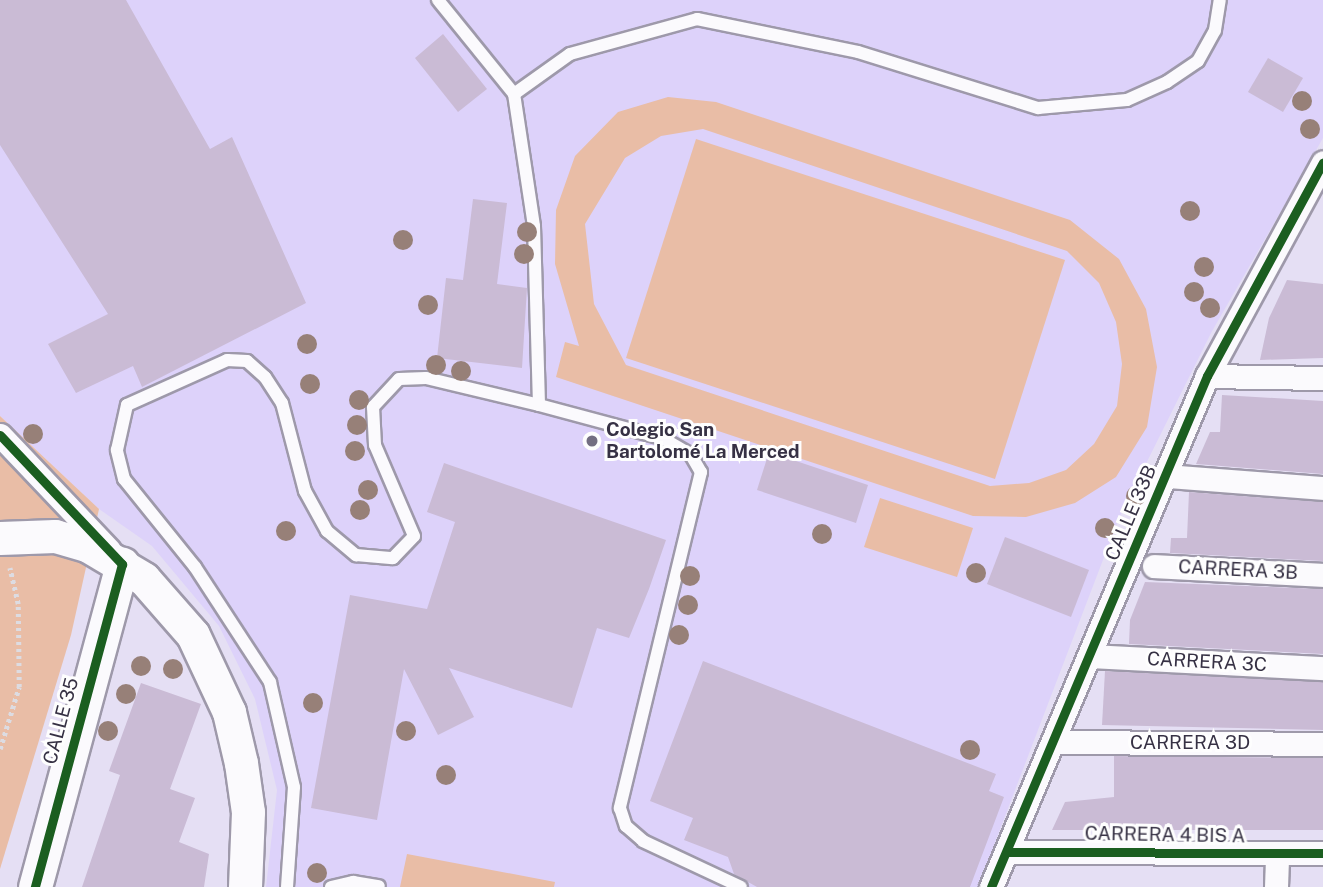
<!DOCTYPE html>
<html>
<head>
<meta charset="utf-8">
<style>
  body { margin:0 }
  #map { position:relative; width:1323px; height:887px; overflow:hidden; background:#e5dff4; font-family:"Public Sans",sans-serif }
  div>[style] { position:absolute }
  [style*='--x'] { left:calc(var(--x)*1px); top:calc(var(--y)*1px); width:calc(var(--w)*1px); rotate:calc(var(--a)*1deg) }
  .built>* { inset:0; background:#ddd2fa }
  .green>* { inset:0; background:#e9bda6 }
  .building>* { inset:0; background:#cabbd5 }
  .path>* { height:4.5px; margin-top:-2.25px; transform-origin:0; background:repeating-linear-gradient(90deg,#dddce2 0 3.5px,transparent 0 7px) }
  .roads { filter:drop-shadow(2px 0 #9e99aa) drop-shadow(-2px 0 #9e99aa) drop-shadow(0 2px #9e99aa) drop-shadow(0 -2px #9e99aa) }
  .lane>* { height:12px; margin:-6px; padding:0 6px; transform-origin:6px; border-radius:6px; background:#fbfafd }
  .street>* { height:23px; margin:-11.5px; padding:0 11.5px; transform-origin:11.5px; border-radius:11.5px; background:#fbfafd }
  .secondary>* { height:33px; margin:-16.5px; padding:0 16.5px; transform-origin:16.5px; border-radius:16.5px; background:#fbfafd }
  .cycleway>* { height:9px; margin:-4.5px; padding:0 4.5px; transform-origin:4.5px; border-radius:4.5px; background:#1b5e20 }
  .trees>* { width:20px; height:20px; margin:-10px; border-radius:50%; background:#978078 }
  .dots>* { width:19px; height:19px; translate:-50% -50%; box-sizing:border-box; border:4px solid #fefefe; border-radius:50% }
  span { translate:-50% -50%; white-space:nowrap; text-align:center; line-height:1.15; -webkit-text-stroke:6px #fefefe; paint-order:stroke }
  .poi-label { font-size:19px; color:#363144; font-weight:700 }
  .left { translate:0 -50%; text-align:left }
  .street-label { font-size:19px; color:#363144 }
</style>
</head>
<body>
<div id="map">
  <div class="built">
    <div style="clip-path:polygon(0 0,1323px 0,1323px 138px,1211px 333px,1119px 518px,978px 887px,266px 887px,277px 790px,255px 699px,219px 626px,152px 546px,99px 509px,0 416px)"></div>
  </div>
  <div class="green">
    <div style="clip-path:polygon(evenodd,668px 97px,716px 102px,1070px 220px,1119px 259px,1146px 309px,1157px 367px,1147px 427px,1116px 477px,1075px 503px,1026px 517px,973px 516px,556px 377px,565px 342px,579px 346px,555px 264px,556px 210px,575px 156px,618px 112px,668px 97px,703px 129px,1067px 251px,1099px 283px,1116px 322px,1122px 364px,1117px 406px,1094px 444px,1066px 470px,1029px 483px,990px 486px,626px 365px,594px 304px,585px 224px,625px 158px,661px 136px,703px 129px)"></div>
    <div style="clip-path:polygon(696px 139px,1065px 260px,995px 479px,626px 358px)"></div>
    <div style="clip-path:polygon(0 416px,99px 509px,71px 635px,0 869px)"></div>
    <div style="clip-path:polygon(880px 498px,973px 528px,957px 577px,864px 547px)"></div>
    <div style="clip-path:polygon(407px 854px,555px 882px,554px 887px,400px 887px)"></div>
  </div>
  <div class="building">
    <div style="clip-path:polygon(0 0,126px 0,210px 149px,232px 137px,306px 303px,142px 387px,133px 366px,76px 393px,48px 344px,108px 314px,0 145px)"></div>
    <div style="clip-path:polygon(443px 34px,487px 89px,458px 112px,415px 58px)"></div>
    <div style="clip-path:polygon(1268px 58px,1303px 78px,1283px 112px,1248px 92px)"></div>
    <div style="clip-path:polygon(473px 199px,507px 203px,497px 284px,527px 288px,522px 368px,437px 358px,446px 278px,463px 280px)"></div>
    <div style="clip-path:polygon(1287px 280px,1323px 284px,1323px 358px,1260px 360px,1269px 318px)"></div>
    <div style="clip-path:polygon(1222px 395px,1323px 401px,1323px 474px,1196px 464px,1210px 432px,1220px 432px)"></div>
    <div style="clip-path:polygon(769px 452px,868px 485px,856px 523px,757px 490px)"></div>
    <div style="clip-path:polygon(444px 463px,666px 540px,649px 589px,629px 638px,597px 628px,572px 708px,449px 668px,474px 717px,438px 735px,404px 669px,377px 820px,311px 808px,350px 595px,427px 609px,455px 522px,427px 512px)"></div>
    <div style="clip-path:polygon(1189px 492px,1323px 502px,1323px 561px,1170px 553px,1171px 538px,1187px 538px)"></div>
    <div style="clip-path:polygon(1005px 537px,1089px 570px,1071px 617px,987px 584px)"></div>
    <div style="clip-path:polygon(1145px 582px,1323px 589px,1323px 654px,1129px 644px,1130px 620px)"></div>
    <div style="clip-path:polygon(703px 661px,996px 774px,989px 791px,1004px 797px,970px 887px,757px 887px,734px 874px,728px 857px,684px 840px,693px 818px,650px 801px)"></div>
    <div style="clip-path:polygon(1105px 671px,1323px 682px,1323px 730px,1102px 725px)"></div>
    <div style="clip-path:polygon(141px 683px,201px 704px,170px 789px,195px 798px,179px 842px,209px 854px,204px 887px,82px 887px,120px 775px,109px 771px)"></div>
    <div style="clip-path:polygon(1114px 756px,1323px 758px,1323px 830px,1052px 830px,1065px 802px,1114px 797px)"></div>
  </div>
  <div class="path">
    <div style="--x:0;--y:749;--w:65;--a:-73"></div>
    <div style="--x:19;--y:687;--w:83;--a:-90.7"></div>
    <div style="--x:18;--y:604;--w:37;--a:-103"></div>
  </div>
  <div class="roads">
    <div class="lane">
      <div style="--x:438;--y:0;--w:121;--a:51"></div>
      <div style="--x:539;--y:405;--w:179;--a:-91.6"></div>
      <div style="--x:534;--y:226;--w:134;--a:-98.6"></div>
      <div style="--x:514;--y:94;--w:69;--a:-35.5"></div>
      <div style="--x:570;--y:54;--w:132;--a:-15.4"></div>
      <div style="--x:697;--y:19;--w:164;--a:11.6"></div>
      <div style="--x:858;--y:52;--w:189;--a:17.3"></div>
      <div style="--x:1038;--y:108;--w:89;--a:-5.1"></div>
      <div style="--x:1127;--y:100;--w:44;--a:-24.2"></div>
      <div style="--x:1167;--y:82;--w:37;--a:-34"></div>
      <div style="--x:1198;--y:61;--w:35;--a:-61"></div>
      <div style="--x:1215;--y:30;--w:30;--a:-81"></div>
      <div style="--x:287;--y:887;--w:100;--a:-86"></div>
      <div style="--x:294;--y:787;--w:108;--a:-102.9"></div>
      <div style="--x:270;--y:682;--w:137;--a:-123.1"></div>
      <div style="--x:195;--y:567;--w:113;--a:-128.9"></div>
      <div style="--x:124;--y:479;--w:30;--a:-104"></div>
      <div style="--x:117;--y:450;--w:46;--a:-77.5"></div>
      <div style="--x:127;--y:405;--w:110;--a:-24.2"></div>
      <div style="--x:227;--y:360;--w:20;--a:3"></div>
      <div style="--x:247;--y:361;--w:24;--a:42"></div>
      <div style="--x:265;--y:377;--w:31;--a:57"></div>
      <div style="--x:282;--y:403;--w:91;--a:75.4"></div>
      <div style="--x:305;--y:491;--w:46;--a:61.2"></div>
      <div style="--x:327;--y:531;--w:38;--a:40"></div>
      <div style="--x:356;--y:555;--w:37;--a:5"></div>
      <div style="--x:393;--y:558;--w:30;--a:-46"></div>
      <div style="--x:414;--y:536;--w:99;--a:-113.2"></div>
      <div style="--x:375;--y:445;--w:38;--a:-93"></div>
      <div style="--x:373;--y:407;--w:38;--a:-47"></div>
      <div style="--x:399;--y:379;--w:27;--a:-2"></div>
      <div style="--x:426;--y:378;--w:116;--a:13.4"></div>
      <div style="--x:539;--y:405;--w:127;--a:15"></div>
      <div style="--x:662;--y:438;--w:34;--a:30"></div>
      <div style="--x:691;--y:455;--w:20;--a:60"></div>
      <div style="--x:701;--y:472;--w:346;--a:103.6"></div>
      <div style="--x:620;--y:808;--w:19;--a:72"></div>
      <div style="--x:626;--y:826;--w:23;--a:41"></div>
      <div style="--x:643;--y:841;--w:108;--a:25.1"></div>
      <div style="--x:331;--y:887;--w:23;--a:-13"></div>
      <div style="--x:353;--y:882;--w:26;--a:9"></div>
    </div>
    <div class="street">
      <div style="--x:1207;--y:376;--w:116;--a:1"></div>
      <div style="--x:0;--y:435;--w:158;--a:46.5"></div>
      <div style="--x:1167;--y:476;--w:156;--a:4.4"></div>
      <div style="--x:1154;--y:566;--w:169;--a:3"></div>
      <div style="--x:1092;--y:656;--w:231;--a:3"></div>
      <div style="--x:1056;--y:742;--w:267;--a:0.4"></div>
      <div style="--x:1008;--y:852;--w:315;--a:0.2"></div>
      <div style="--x:991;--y:887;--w:555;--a:-67.09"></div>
      <div style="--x:1207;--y:376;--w:243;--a:-61.5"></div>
      <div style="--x:1276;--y:887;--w:33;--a:-88"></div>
    </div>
    <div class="secondary">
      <div style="--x:0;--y:538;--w:55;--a:-2.1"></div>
      <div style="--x:55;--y:536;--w:33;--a:16"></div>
      <div style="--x:87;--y:545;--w:66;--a:30.8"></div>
      <div style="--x:144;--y:579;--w:74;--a:48.8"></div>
      <div style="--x:193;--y:635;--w:85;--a:64.9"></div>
      <div style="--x:229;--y:712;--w:52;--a:76.8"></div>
      <div style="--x:241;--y:763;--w:49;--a:81.9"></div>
      <div style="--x:248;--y:812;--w:75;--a:92.3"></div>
      <div style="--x:35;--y:887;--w:335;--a:-74.9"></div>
    </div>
  </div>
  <div class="cycleway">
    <div style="--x:0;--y:435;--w:178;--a:46.6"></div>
    <div style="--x:122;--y:564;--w:335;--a:105.1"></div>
    <div style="--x:1008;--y:852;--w:315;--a:0.2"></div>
    <div style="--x:991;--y:887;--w:555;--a:-67.09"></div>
    <div style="--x:1207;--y:376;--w:243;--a:-61.5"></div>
  </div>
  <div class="trees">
    <div style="left:1302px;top:101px"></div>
    <div style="left:1310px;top:129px"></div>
    <div style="left:1190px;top:211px"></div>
    <div style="left:527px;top:232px"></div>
    <div style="left:403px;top:240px"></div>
    <div style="left:524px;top:254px"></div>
    <div style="left:1204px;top:267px"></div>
    <div style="left:1194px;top:292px"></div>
    <div style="left:428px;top:305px"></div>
    <div style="left:1210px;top:308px"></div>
    <div style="left:307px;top:344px"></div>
    <div style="left:436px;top:365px"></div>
    <div style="left:461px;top:371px"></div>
    <div style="left:310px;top:384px"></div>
    <div style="left:359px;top:400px"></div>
    <div style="left:357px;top:425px"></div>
    <div style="left:33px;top:434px"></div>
    <div style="left:355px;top:451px"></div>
    <div style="left:368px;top:490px"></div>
    <div style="left:1136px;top:496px"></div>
    <div style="left:360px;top:510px"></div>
    <div style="left:1105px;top:528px"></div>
    <div style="left:286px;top:531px"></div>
    <div style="left:822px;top:534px"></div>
    <div style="left:976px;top:573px"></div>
    <div style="left:690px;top:576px"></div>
    <div style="left:688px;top:605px"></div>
    <div style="left:679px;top:635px"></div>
    <div style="left:141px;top:666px"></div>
    <div style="left:173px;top:669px"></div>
    <div style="left:126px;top:694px"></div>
    <div style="left:313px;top:703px"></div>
    <div style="left:108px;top:731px"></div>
    <div style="left:406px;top:731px"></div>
    <div style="left:970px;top:750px"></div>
    <div style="left:446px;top:775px"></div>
    <div style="left:317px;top:873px"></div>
  </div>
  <div class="dots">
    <div style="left:592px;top:441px;background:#736e82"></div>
  </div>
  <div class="poi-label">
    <span class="left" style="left:606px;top:441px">Colegio San<br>Bartolomé La Merced</span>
  </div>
  <div class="street-label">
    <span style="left:1131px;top:513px;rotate:-67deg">CALLE 33B</span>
    <span style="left:1238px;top:570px;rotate:3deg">CARRERA 3B</span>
    <span style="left:1207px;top:662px;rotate:3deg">CARRERA 3C</span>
    <span style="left:61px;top:721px;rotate:-75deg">CALLE 35</span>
    <span style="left:1190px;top:743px">CARRERA 3D</span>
    <span style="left:1165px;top:835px;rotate:1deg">CARRERA 4 BIS A</span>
  </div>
</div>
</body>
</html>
